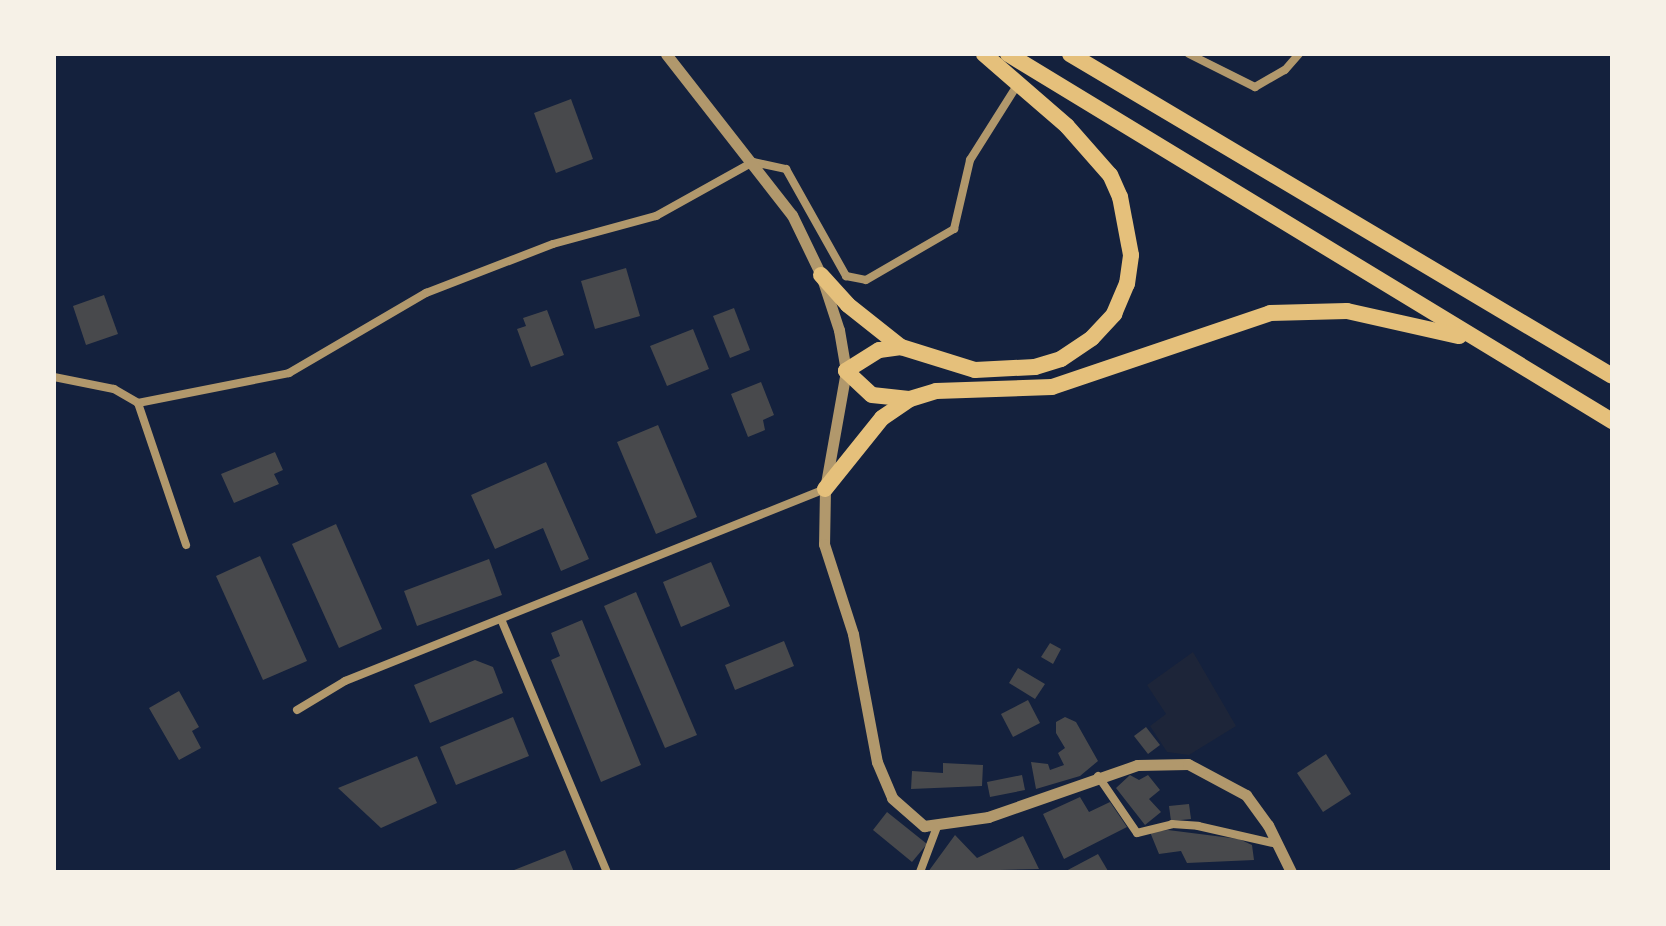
<!DOCTYPE html>
<html>
<head>
<meta charset="utf-8">
<style>
  body { margin:0 }
  #map { position:relative; width:1666px; height:926px; overflow:hidden; background:#14213d; font-family:"Fira Sans Condensed",sans-serif }
  div>[style] { position:absolute }
  [style*='--x'] { left:calc(var(--x)*1px); top:calc(var(--y)*1px); width:calc(var(--w)*1px); rotate:calc(var(--a)*1deg) }
  .green>* { inset:0; background:#1d2539 }
  .building>* { inset:0; background:#48494c }
  .minor>* { height:8px; margin:-4px; padding:0 4px; transform-origin:4px; border-radius:4px; background:#b1986c }
  .tertiary>* { height:11px; margin:-5.5px; padding:0 5.5px; transform-origin:5.5px; border-radius:5.5px; background:#b1986c }
  .motorway>* { height:16px; margin:-8px; padding:0 8px; transform-origin:8px; border-radius:8px; background:#e5c07b }
  span { translate:-50% -50%; white-space:nowrap; text-align:center; line-height:1.15; -webkit-text-stroke:8px #f6f1e7; paint-order:stroke }
  .frame { position:absolute; inset:0; border:56px solid #f6f1e7; pointer-events:none }
</style>
</head>
<body>
<div id="map">
  <div class="green">
    <div style="clip-path:polygon(1193px 652px,1236px 726px,1189px 755px,1167px 752px,1150px 726px,1166px 714px,1147px 685px)"></div>
  </div>
  <div class="building">
    <div style="clip-path:polygon(571px 99px,593px 159px,556px 173px,534px 113px)"></div>
    <div style="clip-path:polygon(626px 268px,640px 316px,595px 329px,581px 281px)"></div>
    <div style="clip-path:polygon(104px 295px,118px 334px,86px 345px,73px 306px)"></div>
    <div style="clip-path:polygon(734px 308px,750px 350px,730px 358px,713px 316px)"></div>
    <div style="clip-path:polygon(547px 310px,564px 355px,531px 367px,517px 329px,526px 326px,523px 318px)"></div>
    <div style="clip-path:polygon(693px 329px,709px 369px,667px 386px,650px 346px)"></div>
    <div style="clip-path:polygon(761px 382px,774px 415px,763px 420px,765px 430px,748px 437px,731px 394px)"></div>
    <div style="clip-path:polygon(658px 425px,697px 517px,656px 534px,617px 442px)"></div>
    <div style="clip-path:polygon(275px 452px,283px 470px,274px 474px,279px 484px,234px 503px,221px 474px)"></div>
    <div style="clip-path:polygon(546px 462px,589px 559px,561px 571px,543px 528px,495px 549px,471px 495px)"></div>
    <div style="clip-path:polygon(336px 524px,382px 629px,339px 648px,292px 544px)"></div>
    <div style="clip-path:polygon(260px 556px,307px 661px,263px 680px,216px 576px)"></div>
    <div style="clip-path:polygon(489px 559px,502px 595px,417px 626px,404px 591px)"></div>
    <div style="clip-path:polygon(711px 562px,730px 606px,681px 627px,663px 582px)"></div>
    <div style="clip-path:polygon(636px 592px,697px 735px,665px 748px,604px 606px)"></div>
    <div style="clip-path:polygon(582px 620px,641px 765px,601px 782px,551px 660px,560px 656px,551px 633px)"></div>
    <div style="clip-path:polygon(784px 641px,794px 666px,735px 690px,725px 665px)"></div>
    <div style="clip-path:polygon(1050px 643px,1061px 649px,1053px 664px,1041px 657px)"></div>
    <div style="clip-path:polygon(475px 660px,493px 667px,503px 693px,430px 723px,414px 685px)"></div>
    <div style="clip-path:polygon(1018px 668px,1045px 684px,1035px 699px,1009px 683px)"></div>
    <div style="clip-path:polygon(179px 691px,199px 727px,192px 731px,201px 748px,179px 760px,149px 708px)"></div>
    <div style="clip-path:polygon(1028px 700px,1040px 723px,1013px 737px,1001px 714px)"></div>
    <div style="clip-path:polygon(513px 717px,529px 756px,456px 785px,440px 747px)"></div>
    <div style="clip-path:polygon(1065px 717px,1076px 722px,1098px 761px,1080px 776px,1036px 789px,1031px 762px,1048px 764px,1050px 770px,1064px 765px,1058px 753px,1065px 748px,1056px 733px,1056px 722px)"></div>
    <div style="clip-path:polygon(1146px 727px,1160px 745px,1148px 754px,1134px 736px)"></div>
    <div style="clip-path:polygon(1326px 754px,1351px 794px,1323px 812px,1297px 773px)"></div>
    <div style="clip-path:polygon(417px 756px,437px 803px,381px 828px,338px 788px)"></div>
    <div style="clip-path:polygon(943px 763px,983px 765px,982px 786px,911px 789px,912px 771px,943px 773px)"></div>
    <div style="clip-path:polygon(1022px 775px,1025px 790px,990px 797px,987px 782px)"></div>
    <div style="clip-path:polygon(1130px 775px,1139px 780px,1148px 775px,1160px 790px,1149px 799px,1161px 812px,1145px 825px,1116px 788px)"></div>
    <div style="clip-path:polygon(1080px 797px,1089px 812px,1110px 802px,1127px 827px,1064px 859px,1043px 814px)"></div>
    <div style="clip-path:polygon(1189px 804px,1191px 819px,1171px 821px,1169px 806px)"></div>
    <div style="clip-path:polygon(887px 812px,927px 844px,912px 862px,873px 830px)"></div>
    <div style="clip-path:polygon(1168px 830px,1239px 839px,1252px 845px,1254px 860px,1187px 863px,1181px 851px,1159px 854px,1150px 832px)"></div>
    <div style="clip-path:polygon(955px 835px,977px 858px,1023px 836px,1039px 869px,928px 872px)"></div>
    <div style="clip-path:polygon(565px 850px,574px 872px,509px 872px)"></div>
    <div style="clip-path:polygon(1098px 854px,1108px 871px,1064px 872px)"></div>
  </div>
  <div class="minor">
    <div style="--x:1189;--y:54;--w:74;--a:26.6"></div>
    <div style="--x:1255;--y:87;--w:34;--a:-30"></div>
    <div style="--x:1285;--y:70;--w:21;--a:-49"></div>
    <div style="--x:54;--y:377;--w:61;--a:11.3"></div>
    <div style="--x:114;--y:389;--w:28;--a:30"></div>
    <div style="--x:138;--y:403;--w:150;--a:71.3"></div>
    <div style="--x:138;--y:403;--w:154;--a:-11.2"></div>
    <div style="--x:289;--y:373;--w:159;--a:-30.3"></div>
    <div style="--x:426;--y:293;--w:136;--a:-21.1"></div>
    <div style="--x:553;--y:244;--w:107;--a:-15.2"></div>
    <div style="--x:656;--y:216;--w:111;--a:-29.1"></div>
    <div style="--x:753;--y:162;--w:34;--a:12"></div>
    <div style="--x:786;--y:169;--w:123;--a:60.7"></div>
    <div style="--x:846;--y:276;--w:20;--a:11"></div>
    <div style="--x:866;--y:280;--w:102;--a:-30.1"></div>
    <div style="--x:954;--y:229;--w:71;--a:-76.9"></div>
    <div style="--x:970;--y:160;--w:83;--a:-57.8"></div>
    <div style="--x:501;--y:619;--w:274;--a:67.3"></div>
    <div style="--x:297;--y:710;--w:56;--a:-31.1"></div>
    <div style="--x:345;--y:681;--w:517;--a:-21.8"></div>
    <div style="--x:1098;--y:776;--w:69;--a:55.6"></div>
    <div style="--x:1137;--y:833;--w:36;--a:-14"></div>
    <div style="--x:1172;--y:824;--w:26;--a:4"></div>
    <div style="--x:1198;--y:826;--w:81;--a:12.8"></div>
    <div style="--x:920;--y:872;--w:51;--a:-69.4"></div>
  </div>
  <div class="tertiary">
    <div style="--x:666;--y:54;--w:204;--a:52"></div>
    <div style="--x:792;--y:215;--w:67;--a:64.2"></div>
    <div style="--x:821;--y:275;--w:58;--a:71.9"></div>
    <div style="--x:839;--y:330;--w:42;--a:80.3"></div>
    <div style="--x:846;--y:371;--w:120;--a:100.1"></div>
    <div style="--x:825;--y:489;--w:55;--a:91"></div>
    <div style="--x:824;--y:544;--w:95;--a:72.1"></div>
    <div style="--x:853;--y:634;--w:130;--a:79.4"></div>
    <div style="--x:877;--y:762;--w:39;--a:67"></div>
    <div style="--x:892;--y:798;--w:43;--a:41.2"></div>
    <div style="--x:924;--y:826;--w:65;--a:-8"></div>
    <div style="--x:988;--y:817;--w:158;--a:-19.2"></div>
    <div style="--x:1137;--y:765;--w:51;--a:-1.1"></div>
    <div style="--x:1188;--y:764;--w:66;--a:28.1"></div>
    <div style="--x:1246;--y:795;--w:37;--a:54"></div>
    <div style="--x:1268;--y:825;--w:52;--a:63.9"></div>
  </div>
  <div class="motorway">
    <div style="--x:1008;--y:54;--w:707;--a:31.28"></div>
    <div style="--x:1070;--y:54;--w:630;--a:30.71"></div>
    <div style="--x:821;--y:275;--w:40;--a:48"></div>
    <div style="--x:848;--y:305;--w:68;--a:38.4"></div>
    <div style="--x:901;--y:347;--w:77;--a:17.3"></div>
    <div style="--x:975;--y:370;--w:60;--a:-2.9"></div>
    <div style="--x:1035;--y:367;--w:27;--a:-17"></div>
    <div style="--x:1061;--y:359;--w:37;--a:-34"></div>
    <div style="--x:1092;--y:338;--w:33;--a:-47"></div>
    <div style="--x:1114;--y:314;--w:33;--a:-67"></div>
    <div style="--x:1127;--y:284;--w:29;--a:-82"></div>
    <div style="--x:1131;--y:255;--w:59;--a:-100.7"></div>
    <div style="--x:1120;--y:197;--w:24;--a:-114"></div>
    <div style="--x:1110;--y:175;--w:65;--a:-131.3"></div>
    <div style="--x:1067;--y:126;--w:110;--a:-139.1"></div>
    <div style="--x:901;--y:347;--w:22;--a:172"></div>
    <div style="--x:879;--y:350;--w:39;--a:148"></div>
    <div style="--x:846;--y:371;--w:35;--a:43"></div>
    <div style="--x:872;--y:395;--w:37;--a:6"></div>
    <div style="--x:825;--y:489;--w:91;--a:-51.2"></div>
    <div style="--x:882;--y:418;--w:34;--a:-34"></div>
    <div style="--x:910;--y:399;--w:27;--a:-17"></div>
    <div style="--x:936;--y:391;--w:116;--a:-2"></div>
    <div style="--x:1052;--y:387;--w:230;--a:-18.7"></div>
    <div style="--x:1270;--y:313;--w:77;--a:-1.5"></div>
    <div style="--x:1347;--y:311;--w:115;--a:12.6"></div>
  </div>
  <div class="frame"></div>
</div>
</body>
</html>
